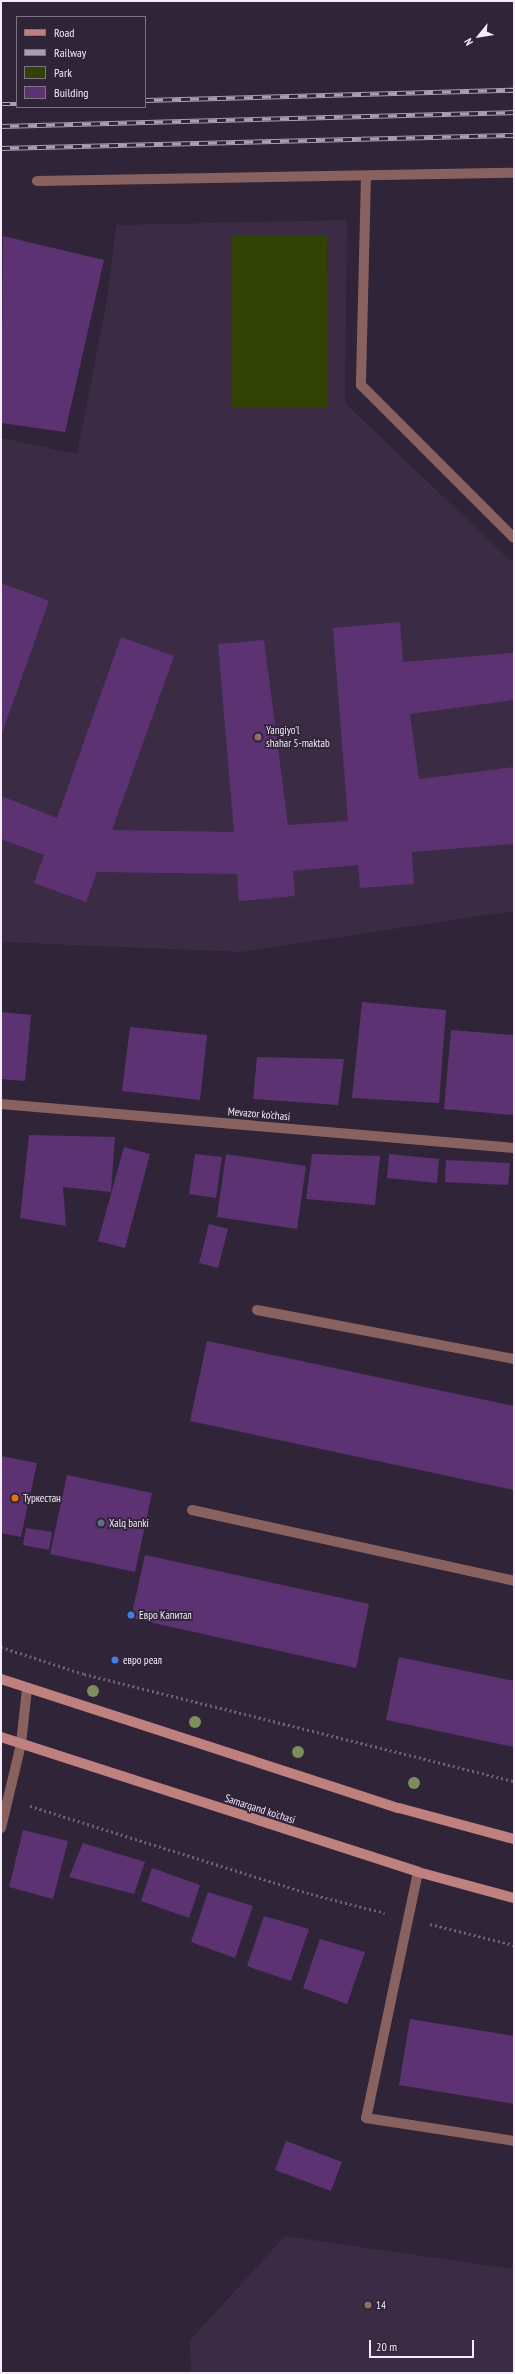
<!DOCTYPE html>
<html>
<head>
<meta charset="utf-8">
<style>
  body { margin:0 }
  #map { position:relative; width:515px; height:2374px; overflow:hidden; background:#302438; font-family:"PT Sans Narrow",sans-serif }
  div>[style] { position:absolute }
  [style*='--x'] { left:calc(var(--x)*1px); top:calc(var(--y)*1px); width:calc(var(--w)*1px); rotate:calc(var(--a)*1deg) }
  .built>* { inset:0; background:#3b2b45 }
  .green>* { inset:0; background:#304304 }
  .building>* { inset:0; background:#5c3273 }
  .path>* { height:2.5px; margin-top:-1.25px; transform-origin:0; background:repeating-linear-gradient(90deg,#6d6274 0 2px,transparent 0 5px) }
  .service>* { height:10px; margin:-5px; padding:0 5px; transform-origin:5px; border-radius:5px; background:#89625f }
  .minor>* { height:10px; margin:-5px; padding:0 5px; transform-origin:5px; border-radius:5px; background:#89625f }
  .secondary>* { height:10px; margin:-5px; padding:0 5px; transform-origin:5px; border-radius:5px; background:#be817d }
  .rail>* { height:4.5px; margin-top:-2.25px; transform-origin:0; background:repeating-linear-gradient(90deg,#302438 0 9px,#a99faf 0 18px); box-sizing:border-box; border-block:1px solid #a99faf }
  .trees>* { width:12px; height:12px; margin:-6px; border-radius:50%; background:#7c8e5c }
  .dots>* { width:11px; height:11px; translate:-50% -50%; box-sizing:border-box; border:2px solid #302438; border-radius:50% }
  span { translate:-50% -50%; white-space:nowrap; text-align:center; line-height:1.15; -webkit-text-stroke:3.5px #302438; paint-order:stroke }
  .poi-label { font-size:11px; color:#f4ecf9 }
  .left { translate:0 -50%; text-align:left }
  .street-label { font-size:11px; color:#f4ecf9 }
  .frame { position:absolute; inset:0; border:2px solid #f4ecf9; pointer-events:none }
  .legend { position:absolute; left:16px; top:16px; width:130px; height:92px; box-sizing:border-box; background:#302438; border:1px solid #7e7485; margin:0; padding:5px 7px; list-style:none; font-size:12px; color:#f4ecf9 }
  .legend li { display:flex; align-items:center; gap:8px; height:20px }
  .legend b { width:20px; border:1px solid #7e7485 }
  .north { position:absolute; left:459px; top:16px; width:40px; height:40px; -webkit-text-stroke:3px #302438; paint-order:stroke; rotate:240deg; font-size:11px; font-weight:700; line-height:16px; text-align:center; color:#f4ecf9 }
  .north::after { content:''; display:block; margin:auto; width:14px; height:18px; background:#f4ecf9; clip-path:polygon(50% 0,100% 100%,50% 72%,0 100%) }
  .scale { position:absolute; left:369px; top:2340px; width:105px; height:18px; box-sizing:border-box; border:2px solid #f4ecf9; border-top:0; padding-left:5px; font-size:12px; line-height:14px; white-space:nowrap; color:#f4ecf9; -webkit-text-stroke:3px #302438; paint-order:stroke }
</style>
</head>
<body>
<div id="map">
  <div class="built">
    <div style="clip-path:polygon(347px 220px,345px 403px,514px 564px,514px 911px,241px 952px,1px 942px,1px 438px,77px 454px,107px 301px,116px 225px)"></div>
    <div style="clip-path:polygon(285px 2236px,514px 2269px,514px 2373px,191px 2373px,190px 2340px)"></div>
  </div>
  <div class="green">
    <div style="clip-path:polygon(232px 235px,327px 235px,328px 407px,232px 407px)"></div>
  </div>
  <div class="building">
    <div style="clip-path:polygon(3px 236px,104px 260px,65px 432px,1px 423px)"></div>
    <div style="clip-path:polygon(1px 583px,49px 601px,1px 736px)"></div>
    <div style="clip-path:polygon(400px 622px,403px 662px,514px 653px,514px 700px,410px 714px,419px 779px,514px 767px,514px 844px,412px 852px,414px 884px,360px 888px,358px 865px,293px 871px,295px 896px,239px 901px,237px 874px,97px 872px,86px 902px,34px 883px,44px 855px,1px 839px,1px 796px,57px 818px,121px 637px,174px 656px,112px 830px,234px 832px,218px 644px,264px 640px,288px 825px,348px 821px,333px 628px)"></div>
    <div style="clip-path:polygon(362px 1002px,446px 1010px,439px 1103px,352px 1098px)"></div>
    <div style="clip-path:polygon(1px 1012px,31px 1015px,25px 1081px,1px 1079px)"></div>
    <div style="clip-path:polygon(130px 1027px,207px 1035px,200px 1100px,122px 1091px)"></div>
    <div style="clip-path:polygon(451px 1030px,514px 1035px,514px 1115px,444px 1109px)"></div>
    <div style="clip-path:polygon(257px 1057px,344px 1059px,338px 1105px,253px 1099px)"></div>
    <div style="clip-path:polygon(29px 1135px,115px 1137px,111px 1192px,63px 1187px,66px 1226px,20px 1218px)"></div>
    <div style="clip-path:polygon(124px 1147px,150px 1154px,125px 1248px,98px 1241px)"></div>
    <div style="clip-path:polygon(195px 1154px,222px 1157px,216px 1198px,189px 1194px)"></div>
    <div style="clip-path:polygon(226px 1154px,306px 1166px,297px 1229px,217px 1217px)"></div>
    <div style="clip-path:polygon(312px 1154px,380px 1156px,375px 1205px,306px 1199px)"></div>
    <div style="clip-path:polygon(389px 1154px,439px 1159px,437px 1183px,387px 1178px)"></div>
    <div style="clip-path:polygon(446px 1160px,510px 1163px,508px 1185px,445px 1182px)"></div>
    <div style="clip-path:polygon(209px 1224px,228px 1229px,218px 1268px,199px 1263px)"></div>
    <div style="clip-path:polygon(207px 1341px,514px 1406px,514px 1490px,190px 1421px)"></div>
    <div style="clip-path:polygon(1px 1456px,37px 1463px,21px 1537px,1px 1533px)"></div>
    <div style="clip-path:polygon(67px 1475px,152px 1493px,135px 1572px,50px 1554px)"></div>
    <div style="clip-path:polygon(26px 1528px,52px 1532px,49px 1550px,23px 1545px)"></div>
    <div style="clip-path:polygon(145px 1555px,369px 1604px,356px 1668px,131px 1618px)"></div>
    <div style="clip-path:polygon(399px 1657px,514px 1681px,514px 1747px,386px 1720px)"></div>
    <div style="clip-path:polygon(23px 1830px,68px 1841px,53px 1899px,9px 1887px)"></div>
    <div style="clip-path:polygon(83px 1843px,145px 1862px,134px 1894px,69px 1877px)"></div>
    <div style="clip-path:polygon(152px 1868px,200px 1885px,189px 1918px,141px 1901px)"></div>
    <div style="clip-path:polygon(208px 1892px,253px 1906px,235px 1958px,191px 1942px)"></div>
    <div style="clip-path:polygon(264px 1916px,309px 1929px,291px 1981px,247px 1966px)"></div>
    <div style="clip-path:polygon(320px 1939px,365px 1952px,347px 2004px,303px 1988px)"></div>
    <div style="clip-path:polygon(410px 2019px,514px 2036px,514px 2104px,399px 2085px)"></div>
    <div style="clip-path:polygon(286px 2141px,342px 2162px,331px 2191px,275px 2170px)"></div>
  </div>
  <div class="path">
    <div style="--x:1;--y:1647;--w:87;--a:18"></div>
    <div style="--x:84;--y:1674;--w:443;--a:14"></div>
    <div style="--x:30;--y:1806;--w:294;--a:17.4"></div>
    <div style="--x:311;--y:1894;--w:76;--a:14.4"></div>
    <div style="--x:430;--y:1924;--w:87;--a:14"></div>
  </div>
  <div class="service">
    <div style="--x:366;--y:176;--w:209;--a:91.4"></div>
    <div style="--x:361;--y:385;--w:216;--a:45"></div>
    <div style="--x:37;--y:181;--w:477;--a:-1"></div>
    <div style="--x:257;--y:1310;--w:262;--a:10.8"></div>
    <div style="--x:192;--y:1510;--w:330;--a:12.4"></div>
    <div style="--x:418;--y:1872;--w:251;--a:101.9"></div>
    <div style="--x:366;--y:2118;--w:150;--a:8.8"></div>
  </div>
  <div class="minor">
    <div style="--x:1;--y:1104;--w:515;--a:4.9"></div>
    <div style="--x:1;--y:1828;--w:86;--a:-76.6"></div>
    <div style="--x:21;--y:1744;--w:55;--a:-83.8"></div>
  </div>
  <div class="secondary">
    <div style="--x:1;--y:1679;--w:418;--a:18"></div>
    <div style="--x:399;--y:1808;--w:119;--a:15.1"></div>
    <div style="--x:1;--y:1737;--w:438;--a:17.9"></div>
    <div style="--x:418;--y:1872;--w:99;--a:15.2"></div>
  </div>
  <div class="rail">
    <div style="--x:145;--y:100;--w:369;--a:-1.6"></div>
    <div style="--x:1;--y:104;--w:16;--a:0"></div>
    <div style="--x:1;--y:126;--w:513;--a:-1.56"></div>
    <div style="--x:1;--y:148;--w:513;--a:-1.45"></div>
  </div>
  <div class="trees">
    <div style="left:93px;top:1691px"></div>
    <div style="left:195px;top:1722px"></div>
    <div style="left:298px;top:1752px"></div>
    <div style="left:414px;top:1783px"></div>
  </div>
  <div class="dots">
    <div style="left:258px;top:737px;background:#8d6e63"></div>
    <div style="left:15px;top:1498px;background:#e8710a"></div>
    <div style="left:101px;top:1523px;background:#5c6f8a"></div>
    <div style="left:131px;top:1615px;background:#3f7fe0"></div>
    <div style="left:115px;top:1660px;background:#3f7fe0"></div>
    <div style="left:368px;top:2305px;background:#8d6e63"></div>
  </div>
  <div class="poi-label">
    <span class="left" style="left:266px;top:737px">Yangiyo'l<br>shahar 5-maktab</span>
    <span class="left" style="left:23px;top:1498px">Туркестан</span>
    <span class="left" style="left:109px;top:1523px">Xalq banki</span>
    <span class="left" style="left:139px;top:1615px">Евро Капитал</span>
    <span class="left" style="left:123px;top:1660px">евро реал</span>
    <span class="left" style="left:376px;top:2305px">14</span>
  </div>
  <div class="street-label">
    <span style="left:259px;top:1114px;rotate:5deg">Mevazor ko'chasi</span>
    <span style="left:260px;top:1809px;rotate:18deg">Samarqand ko'chasi</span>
  </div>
  <div class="frame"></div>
  <ul class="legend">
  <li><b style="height:5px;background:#be817d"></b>Road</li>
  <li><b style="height:5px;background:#a99faf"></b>Railway</li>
  <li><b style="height:11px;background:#304304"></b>Park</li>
  <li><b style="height:11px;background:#5c3273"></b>Building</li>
  </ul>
  <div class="north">N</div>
  <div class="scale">20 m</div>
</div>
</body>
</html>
